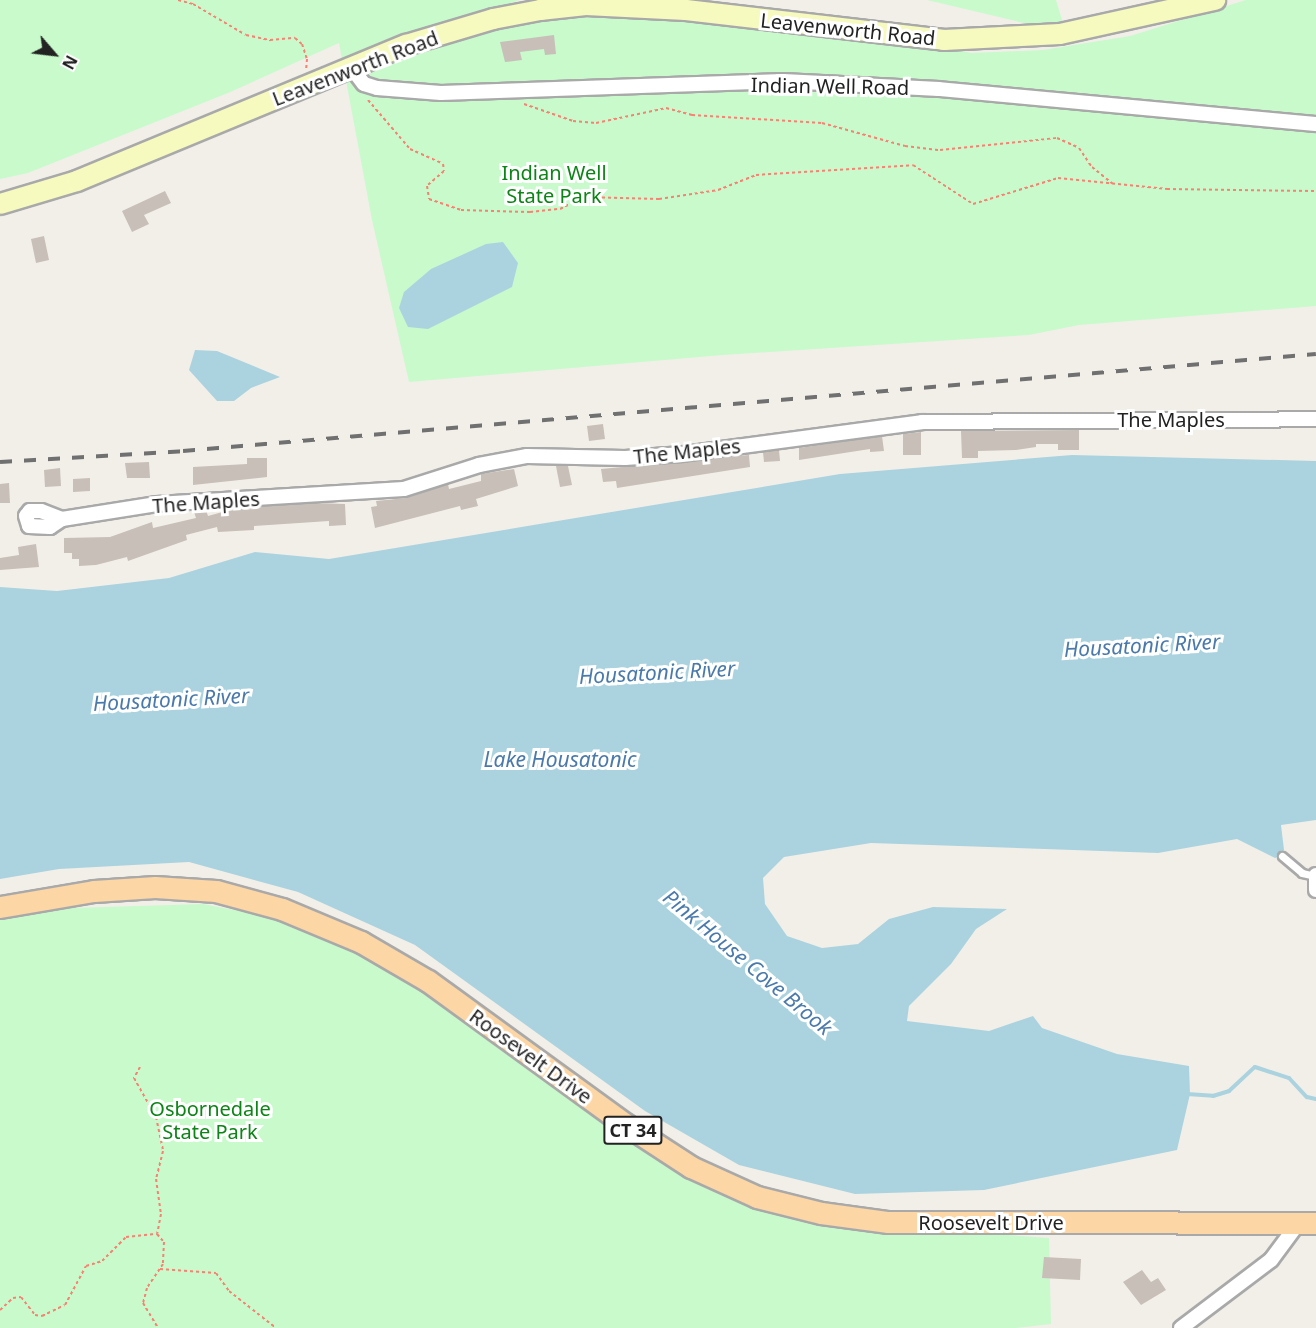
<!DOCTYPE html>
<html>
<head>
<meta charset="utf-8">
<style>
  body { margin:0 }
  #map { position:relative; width:1316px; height:1328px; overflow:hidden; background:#f2efe9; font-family:"Noto Sans",sans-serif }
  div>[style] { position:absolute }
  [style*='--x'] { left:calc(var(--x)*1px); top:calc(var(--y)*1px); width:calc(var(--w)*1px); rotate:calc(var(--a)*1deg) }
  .park>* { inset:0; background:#c8facc }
  .water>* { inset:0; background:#aad3df }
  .stream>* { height:4px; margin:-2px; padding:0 2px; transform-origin:2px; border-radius:2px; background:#aad3df }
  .building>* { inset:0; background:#c7bfb8 }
  .path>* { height:2px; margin-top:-1px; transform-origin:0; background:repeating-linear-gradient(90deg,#fa8072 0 3px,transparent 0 6px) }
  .roads { filter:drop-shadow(2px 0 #a9a9a9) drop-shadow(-2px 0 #a9a9a9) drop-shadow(0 2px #a9a9a9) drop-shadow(0 -2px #a9a9a9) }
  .lane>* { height:7px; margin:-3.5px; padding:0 3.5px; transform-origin:3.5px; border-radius:3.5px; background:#fff }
  .street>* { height:14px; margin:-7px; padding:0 7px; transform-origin:7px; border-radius:7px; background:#fff }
  .secondary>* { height:20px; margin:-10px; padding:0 10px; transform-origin:10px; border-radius:10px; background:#f7fabf }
  .primary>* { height:21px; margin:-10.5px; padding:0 10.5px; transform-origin:10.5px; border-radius:10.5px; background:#fcd6a4 }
  .rail>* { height:4px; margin-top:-2px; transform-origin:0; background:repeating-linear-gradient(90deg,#707070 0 12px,transparent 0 24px) }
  span { translate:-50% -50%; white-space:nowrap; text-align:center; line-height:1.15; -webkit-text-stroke:6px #fff; paint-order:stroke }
  .shield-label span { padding:2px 4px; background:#fff; border:2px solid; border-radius:4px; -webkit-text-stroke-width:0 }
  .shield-label { font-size:18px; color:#222; font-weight:700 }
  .street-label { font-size:20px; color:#222 }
  .park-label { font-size:20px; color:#0c8416 }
  .water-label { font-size:21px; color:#4a7aab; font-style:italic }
  .north { position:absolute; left:24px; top:24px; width:60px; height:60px; -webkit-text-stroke:4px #fff; paint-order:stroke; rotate:118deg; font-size:16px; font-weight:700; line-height:24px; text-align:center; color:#222 }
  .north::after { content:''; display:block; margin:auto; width:21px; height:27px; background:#222; clip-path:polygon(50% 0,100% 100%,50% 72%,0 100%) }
</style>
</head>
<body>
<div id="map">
  <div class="park">
    <div style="clip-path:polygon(0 0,520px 0,510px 3px,545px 0,841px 24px,971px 53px,1043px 50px,1130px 36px,1246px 0,1316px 0,1316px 306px,1079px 325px,1029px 335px,723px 355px,409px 382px,372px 220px,339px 43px,228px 93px,28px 173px,0 179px)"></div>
    <div style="clip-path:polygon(927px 0,1056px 0,1066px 33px)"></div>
    <div style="clip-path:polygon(203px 904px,301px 923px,371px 952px,706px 1172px,866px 1225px,1049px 1238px,1051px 1324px,1015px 1328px,0 1328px,0 918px,40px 909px)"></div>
  </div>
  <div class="water">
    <div style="clip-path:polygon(503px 242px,518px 263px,512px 287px,428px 329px,408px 327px,399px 308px,404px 292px,431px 269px,486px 244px)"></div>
    <div style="clip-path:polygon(195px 350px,217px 351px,280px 377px,251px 388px,234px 401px,217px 401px,189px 370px)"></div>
    <div style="clip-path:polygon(1072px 455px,1316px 461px,1316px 820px,1281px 825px,1284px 850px,1282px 856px,1275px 858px,1237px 839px,1158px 853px,871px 843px,784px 857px,763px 878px,765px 904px,787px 936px,822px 948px,858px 944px,889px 919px,933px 907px,1007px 909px,976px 929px,951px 964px,909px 1006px,907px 1021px,989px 1031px,1033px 1016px,1042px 1028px,1117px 1054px,1189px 1066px,1190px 1094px,1177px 1150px,984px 1190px,855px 1194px,739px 1165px,645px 1111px,415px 945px,298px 892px,189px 862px,59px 869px,0 879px,0 587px,57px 591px,169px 578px,255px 552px,329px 559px,840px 474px)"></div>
  </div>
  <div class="stream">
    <div style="--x:1187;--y:1094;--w:26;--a:4"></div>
    <div style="--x:1213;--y:1096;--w:17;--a:-17"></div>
    <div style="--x:1229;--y:1091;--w:35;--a:-43"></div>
    <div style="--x:1255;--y:1067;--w:36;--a:18"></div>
    <div style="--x:1289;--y:1078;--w:26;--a:47"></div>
    <div style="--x:1307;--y:1097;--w:9;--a:13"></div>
  </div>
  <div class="building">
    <div style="clip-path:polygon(554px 35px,556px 54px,545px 55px,544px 49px,520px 52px,522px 60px,505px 62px,500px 42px)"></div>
    <div style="clip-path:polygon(165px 191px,171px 203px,144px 215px,149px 224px,132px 232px,122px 211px)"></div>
    <div style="clip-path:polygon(44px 236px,49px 260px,36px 263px,31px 239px)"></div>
    <div style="clip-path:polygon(603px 424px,605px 439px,589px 441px,587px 426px)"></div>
    <div style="clip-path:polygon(1079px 430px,1079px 450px,1058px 450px,1058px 444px,1036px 444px,1036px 447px,1016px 450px,978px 451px,978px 458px,962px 458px,961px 431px)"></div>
    <div style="clip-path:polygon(921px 432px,921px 455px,903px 455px,903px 434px)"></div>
    <div style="clip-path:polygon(882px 436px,884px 451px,870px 452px,870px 449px,799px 460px,799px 448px)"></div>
    <div style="clip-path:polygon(779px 450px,780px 461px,764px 462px,763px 452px)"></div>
    <div style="clip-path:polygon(749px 455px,750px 467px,617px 488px,616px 481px,603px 482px,601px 469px)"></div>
    <div style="clip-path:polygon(247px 458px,267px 458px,267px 477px,193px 485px,193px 467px,247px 464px)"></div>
    <div style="clip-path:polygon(149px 462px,150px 478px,127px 478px,125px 463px)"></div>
    <div style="clip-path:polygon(556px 466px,568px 466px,572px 485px,560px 487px)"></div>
    <div style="clip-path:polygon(60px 468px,61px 486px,45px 487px,44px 470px)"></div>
    <div style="clip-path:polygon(514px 469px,518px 486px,476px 499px,478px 506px,461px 510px,460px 506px,375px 528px,371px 507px,377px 506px,376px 501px,406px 498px,448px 484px,449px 489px,481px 481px,481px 474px)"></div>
    <div style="clip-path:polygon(90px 478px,90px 491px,73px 492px,73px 479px)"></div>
    <div style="clip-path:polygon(9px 483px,10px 503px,0 503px,0 484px)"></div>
    <div style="clip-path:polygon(316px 503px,345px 504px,346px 525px,329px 526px,329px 521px,254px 526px,254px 530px,218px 532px,217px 527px,186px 535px,187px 540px,128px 561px,127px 557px,96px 565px,79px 566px,79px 559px,72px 559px,72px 553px,64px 553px,64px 538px,110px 537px,152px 522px,153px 528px,196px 518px,194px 512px,202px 510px,206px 510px,208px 516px,237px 508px)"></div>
    <div style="clip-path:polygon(36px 544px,39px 567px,0 570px,0 558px,19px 555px,18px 547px)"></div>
    <div style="clip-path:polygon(1044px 1257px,1081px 1259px,1080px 1280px,1042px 1278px)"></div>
    <div style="clip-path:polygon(1142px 1270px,1151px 1282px,1158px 1278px,1166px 1290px,1141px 1305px,1123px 1282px)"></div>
  </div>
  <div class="path">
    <div style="--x:178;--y:0;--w:16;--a:15"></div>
    <div style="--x:193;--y:4;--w:61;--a:30.3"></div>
    <div style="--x:246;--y:35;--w:25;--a:12"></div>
    <div style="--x:270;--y:40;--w:25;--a:-5"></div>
    <div style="--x:295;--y:38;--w:9;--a:41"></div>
    <div style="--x:302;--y:44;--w:16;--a:72"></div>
    <div style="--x:307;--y:59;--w:11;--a:95"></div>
    <div style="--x:368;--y:100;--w:65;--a:49.4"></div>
    <div style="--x:410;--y:149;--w:36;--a:24"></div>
    <div style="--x:443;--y:164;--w:7;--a:82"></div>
    <div style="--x:444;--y:171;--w:23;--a:139"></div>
    <div style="--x:427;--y:186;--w:13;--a:81"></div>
    <div style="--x:429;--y:199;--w:34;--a:19"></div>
    <div style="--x:461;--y:210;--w:69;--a:1.7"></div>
    <div style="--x:530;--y:212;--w:30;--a:-6"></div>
    <div style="--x:560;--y:209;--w:27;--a:-27"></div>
    <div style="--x:584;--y:197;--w:75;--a:1.5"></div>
    <div style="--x:659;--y:199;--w:60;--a:-8.7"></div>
    <div style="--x:718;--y:190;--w:41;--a:-21.5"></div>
    <div style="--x:756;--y:175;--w:157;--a:-3.6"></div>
    <div style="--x:913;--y:165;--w:72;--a:33"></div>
    <div style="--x:973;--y:204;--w:89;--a:-17"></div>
    <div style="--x:1058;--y:178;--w:110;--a:5.8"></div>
    <div style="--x:1167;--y:189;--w:149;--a:0.8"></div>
    <div style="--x:524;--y:104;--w:52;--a:19.1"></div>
    <div style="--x:573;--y:121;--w:23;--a:5"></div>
    <div style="--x:596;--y:123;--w:72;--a:-12.1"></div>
    <div style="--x:666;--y:108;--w:27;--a:15"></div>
    <div style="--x:692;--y:115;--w:130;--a:3.5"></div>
    <div style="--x:822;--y:123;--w:86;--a:15.5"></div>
    <div style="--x:905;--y:146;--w:35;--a:7"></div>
    <div style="--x:940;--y:150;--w:118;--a:-5.9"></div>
    <div style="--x:1057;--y:138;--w:24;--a:24"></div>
    <div style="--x:1079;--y:148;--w:23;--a:56"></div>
    <div style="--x:1092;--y:167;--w:26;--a:39"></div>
    <div style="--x:140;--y:1067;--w:13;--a:119"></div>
    <div style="--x:134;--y:1078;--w:45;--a:60.6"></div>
    <div style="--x:156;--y:1117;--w:35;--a:78"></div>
    <div style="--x:163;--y:1151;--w:29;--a:104"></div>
    <div style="--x:156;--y:1179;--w:35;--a:82"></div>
    <div style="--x:161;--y:1214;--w:20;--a:101"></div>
    <div style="--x:160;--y:1269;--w:56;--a:4.1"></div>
    <div style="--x:216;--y:1273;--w:22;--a:54"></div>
    <div style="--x:229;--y:1291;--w:60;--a:38.2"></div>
    <div style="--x:0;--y:1310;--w:18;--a:-43"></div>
    <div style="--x:13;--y:1298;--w:8;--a:-7"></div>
    <div style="--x:21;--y:1297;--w:23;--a:52"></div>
    <div style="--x:35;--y:1315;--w:7;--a:8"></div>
    <div style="--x:42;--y:1316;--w:25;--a:-26"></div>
    <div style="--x:65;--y:1305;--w:44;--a:-61.7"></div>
    <div style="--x:86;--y:1266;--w:17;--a:-17"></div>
    <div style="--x:102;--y:1261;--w:34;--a:-45"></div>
    <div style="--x:126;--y:1237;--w:31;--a:-6"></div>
    <div style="--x:157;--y:1234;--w:11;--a:49"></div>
    <div style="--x:164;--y:1242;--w:22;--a:93"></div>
    <div style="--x:163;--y:1264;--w:29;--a:124"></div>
    <div style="--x:147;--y:1288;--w:16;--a:105"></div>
    <div style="--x:143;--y:1303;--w:29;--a:59"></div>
  </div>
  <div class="roads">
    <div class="lane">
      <div style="--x:1282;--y:856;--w:26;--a:40"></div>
      <div style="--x:1302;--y:873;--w:13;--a:13"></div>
    </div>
    <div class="street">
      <div style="--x:351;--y:67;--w:21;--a:53"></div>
      <div style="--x:364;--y:84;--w:14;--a:17"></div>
      <div style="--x:377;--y:88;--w:64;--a:4.5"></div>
      <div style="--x:441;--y:93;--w:342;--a:-2"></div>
      <div style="--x:783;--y:81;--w:156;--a:2.9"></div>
      <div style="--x:939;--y:89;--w:379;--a:5.3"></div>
      <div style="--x:62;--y:519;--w:22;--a:-159"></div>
      <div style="--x:41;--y:511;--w:11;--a:180"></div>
      <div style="--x:30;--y:511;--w:6;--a:129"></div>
      <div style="--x:26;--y:516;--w:10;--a:73"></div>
      <div style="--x:29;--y:526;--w:21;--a:3"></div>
      <div style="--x:50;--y:527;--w:14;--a:-34"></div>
      <div style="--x:62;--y:519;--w:96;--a:-9"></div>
      <div style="--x:157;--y:504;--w:247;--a:-3.5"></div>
      <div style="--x:404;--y:489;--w:79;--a:-17.7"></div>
      <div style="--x:479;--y:465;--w:49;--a:-10.6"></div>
      <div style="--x:527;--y:456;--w:98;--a:1.2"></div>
      <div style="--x:625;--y:458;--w:58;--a:-3.9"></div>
      <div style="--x:683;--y:454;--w:241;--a:-7.6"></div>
      <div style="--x:922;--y:422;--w:394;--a:-0.4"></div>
      <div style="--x:1316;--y:875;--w:15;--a:90"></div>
      <div style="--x:1181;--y:1328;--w:113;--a:-37.1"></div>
      <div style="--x:1271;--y:1260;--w:44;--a:-53.4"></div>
    </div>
    <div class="secondary">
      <div style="--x:0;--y:204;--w:80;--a:-16.6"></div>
      <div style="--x:77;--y:181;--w:356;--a:-22.5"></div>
      <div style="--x:406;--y:45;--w:91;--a:-16.6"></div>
      <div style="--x:493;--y:19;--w:48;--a:-10.8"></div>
      <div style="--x:540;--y:10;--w:46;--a:-6.2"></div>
      <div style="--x:586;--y:5;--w:100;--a:2.9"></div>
      <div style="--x:686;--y:10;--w:260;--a:6.6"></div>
      <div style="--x:944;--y:40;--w:116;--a:-3"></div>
      <div style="--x:1060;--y:34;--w:159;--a:-12.4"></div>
    </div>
    <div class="primary">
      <div style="--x:0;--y:907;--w:95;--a:-9.7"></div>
      <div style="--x:94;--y:891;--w:61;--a:-3.8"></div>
      <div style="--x:155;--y:887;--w:61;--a:3.8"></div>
      <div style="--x:216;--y:891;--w:68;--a:15.3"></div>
      <div style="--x:282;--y:909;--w:86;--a:22.7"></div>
      <div style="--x:361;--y:942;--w:78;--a:30.2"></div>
      <div style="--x:428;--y:981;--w:243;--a:36"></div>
      <div style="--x:625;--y:1124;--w:79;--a:33.1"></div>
      <div style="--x:691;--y:1167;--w:72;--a:24.4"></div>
      <div style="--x:757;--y:1197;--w:66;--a:14"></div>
      <div style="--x:821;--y:1213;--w:68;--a:7.7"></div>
      <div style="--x:888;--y:1222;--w:428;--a:0.1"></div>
    </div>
  </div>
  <div class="rail">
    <div style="--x:0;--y:462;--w:183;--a:-3.4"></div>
    <div style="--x:183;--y:451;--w:1137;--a:-4.89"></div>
  </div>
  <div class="shield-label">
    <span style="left:633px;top:1130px">CT 34</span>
  </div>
  <div class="street-label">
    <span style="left:848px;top:29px;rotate:6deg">Leavenworth Road</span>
    <span style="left:355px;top:68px;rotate:-21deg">Leavenworth Road</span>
    <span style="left:830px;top:86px;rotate:1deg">Indian Well Road</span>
    <span style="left:1171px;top:419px">The Maples</span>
    <span style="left:687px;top:451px;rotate:-6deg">The Maples</span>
    <span style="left:206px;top:502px;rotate:-4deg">The Maples</span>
    <span style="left:531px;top:1056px;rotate:36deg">Roosevelt Drive</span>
    <span style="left:991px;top:1222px">Roosevelt Drive</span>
  </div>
  <div class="park-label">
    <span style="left:554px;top:184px">Indian Well<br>State Park</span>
    <span style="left:210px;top:1120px">Osbornedale<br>State Park</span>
  </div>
  <div class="water-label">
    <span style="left:1142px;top:645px;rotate:-3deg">Housatonic River</span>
    <span style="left:657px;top:672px;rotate:-3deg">Housatonic River</span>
    <span style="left:171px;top:699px;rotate:-3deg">Housatonic River</span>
    <span style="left:560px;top:759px">Lake Housatonic</span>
    <span style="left:748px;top:962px;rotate:40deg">Pink House Cove Brook</span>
  </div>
  <div class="north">N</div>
</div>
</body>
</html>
